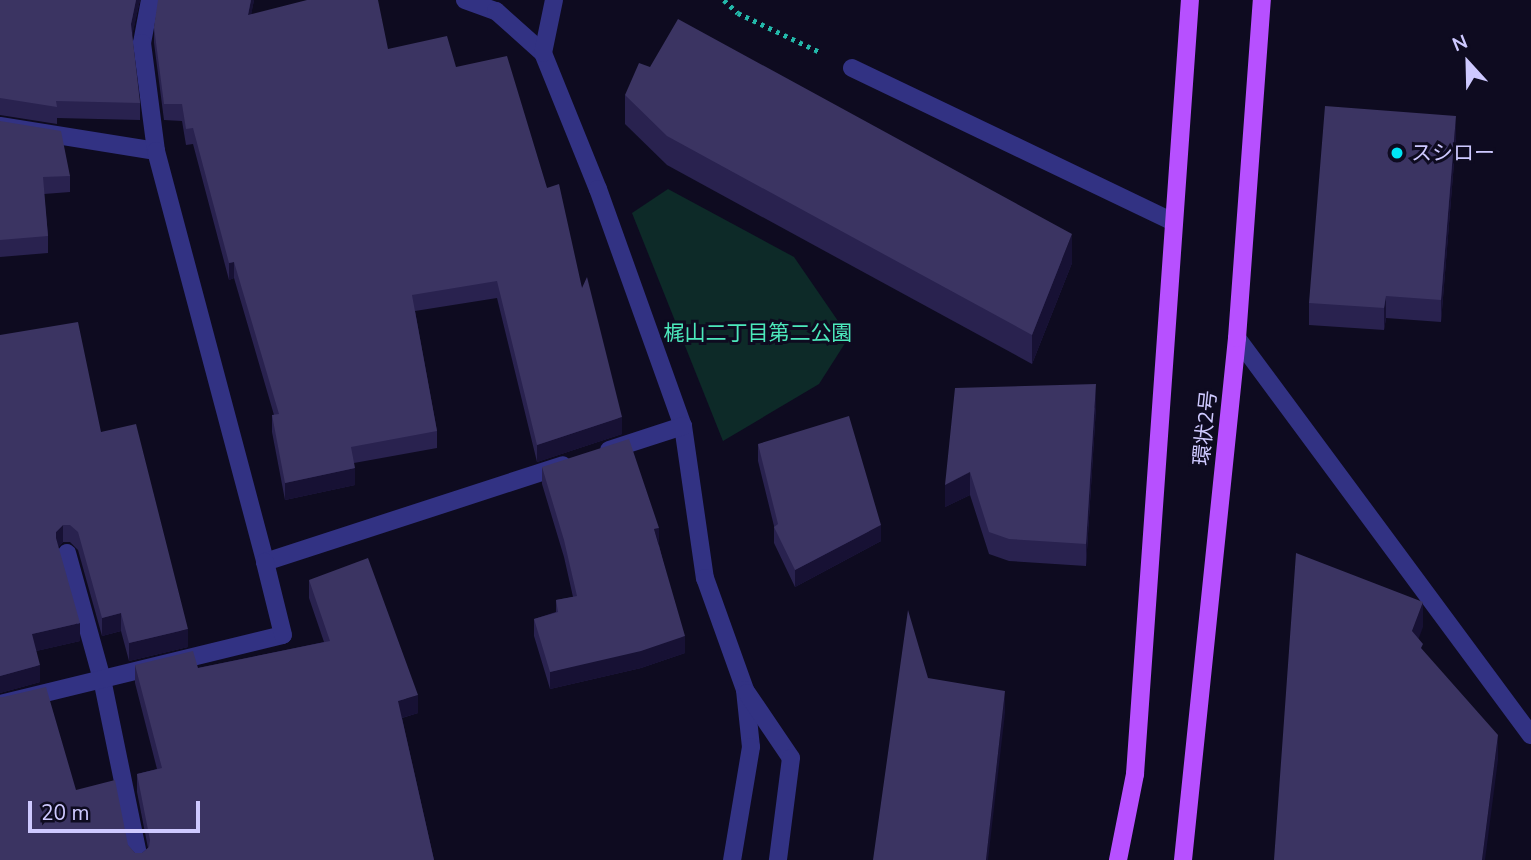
<!DOCTYPE html>
<html>
<head>
<meta charset="utf-8">
<style>
  body { margin:0 }
  #map { position:relative; width:1531px; height:860px; overflow:hidden; background:#0e0b20; font-family:"Nunito Sans","Noto Sans JP",sans-serif }
  div>[style] { position:absolute }
  [style*='--x'] { left:calc(var(--x)*1px); top:calc(var(--y)*1px); width:calc(var(--w)*1px); rotate:calc(var(--a)*1deg) }
  .green>* { inset:0; background:#0d2a28 }
  .path>* { height:4.5px; margin-top:-2.25px; transform-origin:0; background:repeating-linear-gradient(90deg,#23b9aa 0 3.5px,transparent 0 8.5px) }
  .lane>* { height:18px; margin:-9px; padding:0 9px; transform-origin:9px; border-radius:9px; background:#323283 }
  .street>* { height:18px; margin:-9px; padding:0 9px; transform-origin:9px; border-radius:9px; background:#323283 }
  .primary>* { height:18px; margin:-9px; padding:0 9px; transform-origin:9px; border-radius:9px; background:#b750ff }
  .wall>* { inset:0; background:#29224f }
  .shaded-wall>* { inset:0; background:#171134 }
  .building>* { inset:0; background:#3b3462 }
  .dots>* { width:19px; height:19px; translate:-50% -50%; box-sizing:border-box; border:4px solid #0e0b20; border-radius:50% }
  span { translate:-50% -50%; white-space:nowrap; text-align:center; line-height:1.15; -webkit-text-stroke:6px #0e0b20; paint-order:stroke }
  .poi-label { font-size:21px; color:#cec9ff }
  .left { translate:0 -50%; text-align:left }
  .park-label { font-size:21px; color:#4ce8bb }
  .street-label { font-size:21px; color:#cec9ff }
  .north { position:absolute; left:1433px; top:28px; width:70px; height:70px; -webkit-text-stroke:5px #0e0b20; paint-order:stroke; rotate:338deg; font-size:19px; font-weight:700; line-height:28px; text-align:center; color:#cec9ff }
  .north::after { content:''; display:block; margin:auto; width:24px; height:32px; background:#cec9ff; clip-path:polygon(50% 0,100% 100%,50% 72%,0 100%) }
  .scale { position:absolute; left:28px; top:801px; width:172px; height:32px; box-sizing:border-box; border:4px solid #cec9ff; border-top:0; padding-left:9px; font-size:21px; line-height:24px; white-space:nowrap; color:#cec9ff; -webkit-text-stroke:5px #0e0b20; paint-order:stroke }
</style>
</head>
<body>
<div id="map">
  <div class="green">
    <div style="clip-path:polygon(668px 189px,794px 257px,849px 337px,819px 384px,723px 441px,632px 213px)"></div>
  </div>
  <div class="path">
    <div style="--x:724;--y:0;--w:19;--a:43"></div>
    <div style="--x:738;--y:13;--w:89;--a:25.4"></div>
  </div>
  <div class="lane">
    <div style="--x:0;--y:126;--w:158;--a:9.1"></div>
    <div style="--x:1237;--y:338;--w:494;--a:53.5"></div>
    <div style="--x:67;--y:553;--w:131;--a:74.5"></div>
    <div style="--x:102;--y:679;--w:185;--a:78.4"></div>
    <div style="--x:0;--y:704;--w:291;--a:-13.7"></div>
  </div>
  <div class="street">
    <div style="--x:150;--y:0;--w:44;--a:100.5"></div>
    <div style="--x:142;--y:43;--w:109;--a:82.6"></div>
    <div style="--x:156;--y:151;--w:425;--a:75.1"></div>
    <div style="--x:265;--y:562;--w:313;--a:-18"></div>
    <div style="--x:465;--y:0;--w:33;--a:20"></div>
    <div style="--x:496;--y:11;--w:63;--a:41.8"></div>
    <div style="--x:543;--y:53;--w:147;--a:68"></div>
    <div style="--x:598;--y:189;--w:252;--a:70.3"></div>
    <div style="--x:683;--y:426;--w:154;--a:81.8"></div>
    <div style="--x:705;--y:578;--w:119;--a:70.3"></div>
    <div style="--x:745;--y:690;--w:57;--a:84"></div>
    <div style="--x:751;--y:747;--w:115;--a:99.5"></div>
    <div style="--x:543;--y:53;--w:54;--a:-78.3"></div>
    <div style="--x:852;--y:68;--w:357;--a:25.6"></div>
    <div style="--x:609;--y:450;--w:78;--a:-18"></div>
    <div style="--x:265;--y:562;--w:75;--a:76.1"></div>
    <div style="--x:747;--y:693;--w:78;--a:55.9"></div>
    <div style="--x:791;--y:758;--w:103;--a:97.3"></div>
  </div>
  <div class="primary">
    <div style="--x:1118;--y:860;--w:88;--a:-78.8"></div>
    <div style="--x:1135;--y:774;--w:776;--a:-85.94"></div>
    <div style="--x:1183;--y:860;--w:525;--a:-84.09"></div>
    <div style="--x:1237;--y:338;--w:339;--a:-85.8"></div>
  </div>
  <div class="wall">
    <div style="clip-path:polygon(0 0,140px 0,132px 35px,140px 103px,140px 120px,57px 118px,57px 124px,0 115px)"></div>
    <div style="clip-path:polygon(254px 0,251px 14px,456px 67px,547px 188px,582px 288px,622px 434px,537px 462px,497px 298px,415px 311px,437px 431px,437px 448px,354px 463px,355px 485px,285px 500px,272px 432px,272px 415px,274px 415px,234px 278px,229px 280px,193px 144px,186px 145px,182px 121px,164px 120px,154px 43px,154px 27px)"></div>
    <div style="clip-path:polygon(625px 95px,1072px 263px,1032px 364px,667px 165px,625px 124px)"></div>
    <div style="clip-path:polygon(0 121px,70px 176px,70px 192px,44px 194px,48px 236px,48px 253px,0 257px)"></div>
    <div style="clip-path:polygon(1456px 138px,1441px 322px,1386px 318px,1384px 330px,1309px 325px,1309px 303px)"></div>
    <div style="clip-path:polygon(0 335px,101px 432px,188px 647px,129px 661px,121px 631px,102px 636px,78px 550px,70px 542px,63px 542px,58px 547px,80px 641px,36px 651px,40px 682px,0 693px)"></div>
    <div style="clip-path:polygon(1096px 407px,1086px 566px,1009px 561px,989px 554px,970px 495px,945px 507px,945px 485px)"></div>
    <div style="clip-path:polygon(758px 444px,881px 541px,795px 587px,774px 543px,774px 526px,758px 461px)"></div>
    <div style="clip-path:polygon(542px 467px,659px 545px,685px 653px,641px 668px,550px 689px,534px 636px,534px 619px,556px 612px,556px 600px,573px 597px,564px 557px,542px 484px)"></div>
    <div style="clip-path:polygon(309px 580px,418px 713px,402px 718px,434px 860px,0 860px,76px 790px,135px 853px,142px 853px,148px 848px,137px 792px,137px 774px,157px 769px,135px 683px,135px 665px,198px 668px,324px 642px,309px 598px)"></div>
  </div>
  <div class="shaded-wall">
    <div style="clip-path:polygon(136px 0,140px 0,131px 41px,131px 24px)"></div>
    <div style="clip-path:polygon(251px 0,254px 0,248px 32px,248px 15px)"></div>
    <div style="clip-path:polygon(1456px 116px,1456px 138px,1441px 322px,1441px 300px)"></div>
    <div style="clip-path:polygon(1072px 234px,1072px 263px,1032px 364px,1032px 335px)"></div>
    <div style="clip-path:polygon(234px 262px,234px 278px,229px 280px,229px 263px)"></div>
    <div style="clip-path:polygon(1386px 296px,1386px 318px,1384px 330px,1384px 308px)"></div>
    <div style="clip-path:polygon(1096px 384px,1096px 407px,1086px 566px,1086px 544px)"></div>
    <div style="clip-path:polygon(622px 417px,622px 434px,537px 462px,537px 445px)"></div>
    <div style="clip-path:polygon(355px 468px,355px 485px,285px 500px,285px 483px)"></div>
    <div style="clip-path:polygon(970px 472px,970px 495px,945px 507px,945px 485px)"></div>
    <div style="clip-path:polygon(63px 525px,63px 542px,56px 550px,56px 532px)"></div>
    <div style="clip-path:polygon(881px 525px,881px 541px,795px 587px,795px 570px)"></div>
    <div style="clip-path:polygon(659px 528px,659px 545px,654px 529px)"></div>
    <div style="clip-path:polygon(1423px 602px,1423px 627px,1412px 656px,1412px 631px)"></div>
    <div style="clip-path:polygon(121px 613px,121px 631px,102px 636px,102px 618px)"></div>
    <div style="clip-path:polygon(80px 623px,80px 641px,32px 652px,32px 634px)"></div>
    <div style="clip-path:polygon(188px 629px,188px 647px,129px 661px,129px 643px)"></div>
    <div style="clip-path:polygon(685px 636px,685px 653px,641px 668px,550px 689px,550px 672px)"></div>
    <div style="clip-path:polygon(40px 665px,40px 682px,0 693px,0 676px)"></div>
    <div style="clip-path:polygon(1005px 691px,1005px 713px,988px 860px,986px 860px)"></div>
    <div style="clip-path:polygon(418px 695px,418px 713px,398px 719px,398px 701px)"></div>
    <div style="clip-path:polygon(1498px 735px,1498px 760px,1485px 860px,1482px 860px)"></div>
  </div>
  <div class="building">
    <div style="clip-path:polygon(0 0,136px 0,131px 24px,140px 103px,56px 101px,57px 107px,0 98px)"></div>
    <div style="clip-path:polygon(158px 0,251px 0,248px 15px,307px 0,378px 0,388px 49px,447px 36px,456px 67px,507px 56px,547px 188px,559px 184px,582px 288px,587px 277px,622px 417px,537px 445px,497px 281px,412px 295px,437px 431px,351px 447px,355px 468px,285px 483px,272px 415px,279px 414px,234px 262px,229px 263px,193px 128px,186px 129px,182px 104px,164px 104px,154px 27px)"></div>
    <div style="clip-path:polygon(678px 19px,1072px 234px,1032px 335px,667px 136px,625px 95px,639px 63px,650px 67px)"></div>
    <div style="clip-path:polygon(1325px 106px,1456px 116px,1441px 300px,1386px 296px,1384px 308px,1309px 303px)"></div>
    <div style="clip-path:polygon(0 121px,61px 131px,70px 176px,43px 177px,48px 236px,0 240px)"></div>
    <div style="clip-path:polygon(78px 322px,101px 432px,136px 424px,188px 629px,129px 643px,121px 613px,102px 618px,78px 532px,70px 525px,63px 525px,56px 532px,56px 538px,80px 623px,32px 634px,40px 665px,0 676px,0 335px)"></div>
    <div style="clip-path:polygon(1096px 384px,1086px 544px,1009px 539px,989px 532px,970px 472px,945px 485px,955px 388px)"></div>
    <div style="clip-path:polygon(849px 416px,881px 525px,795px 570px,774px 527px,778px 524px,758px 444px)"></div>
    <div style="clip-path:polygon(629px 439px,659px 528px,654px 529px,685px 636px,641px 651px,550px 672px,534px 619px,558px 612px,556px 600px,577px 596px,564px 540px,542px 467px)"></div>
    <div style="clip-path:polygon(1296px 553px,1423px 602px,1412px 631px,1423px 644px,1421px 648px,1498px 735px,1482px 860px,1274px 860px)"></div>
    <div style="clip-path:polygon(368px 558px,418px 695px,398px 701px,434px 860px,0 860px,0 697px,3px 697px,46px 687px,76px 790px,115px 780px,128px 845px,135px 853px,142px 853px,149px 847px,150px 840px,137px 774px,162px 768px,135px 665px,193px 651px,198px 668px,330px 641px,309px 580px)"></div>
    <div style="clip-path:polygon(908px 610px,928px 678px,1005px 691px,986px 860px,873px 860px)"></div>
  </div>
  <div class="dots">
    <div style="left:1397px;top:153px;background:#00e5f4"></div>
  </div>
  <div class="poi-label">
    <span class="left" style="left:1411px;top:153px">スシロー</span>
  </div>
  <div class="park-label">
    <span style="left:758px;top:333px">梶山二丁目第二公園</span>
  </div>
  <div class="street-label">
    <span style="left:1205px;top:428px;rotate:-84deg">環状2号</span>
  </div>
  <div class="north">N</div>
  <div class="scale">20 m</div>
</div>
</body>
</html>
